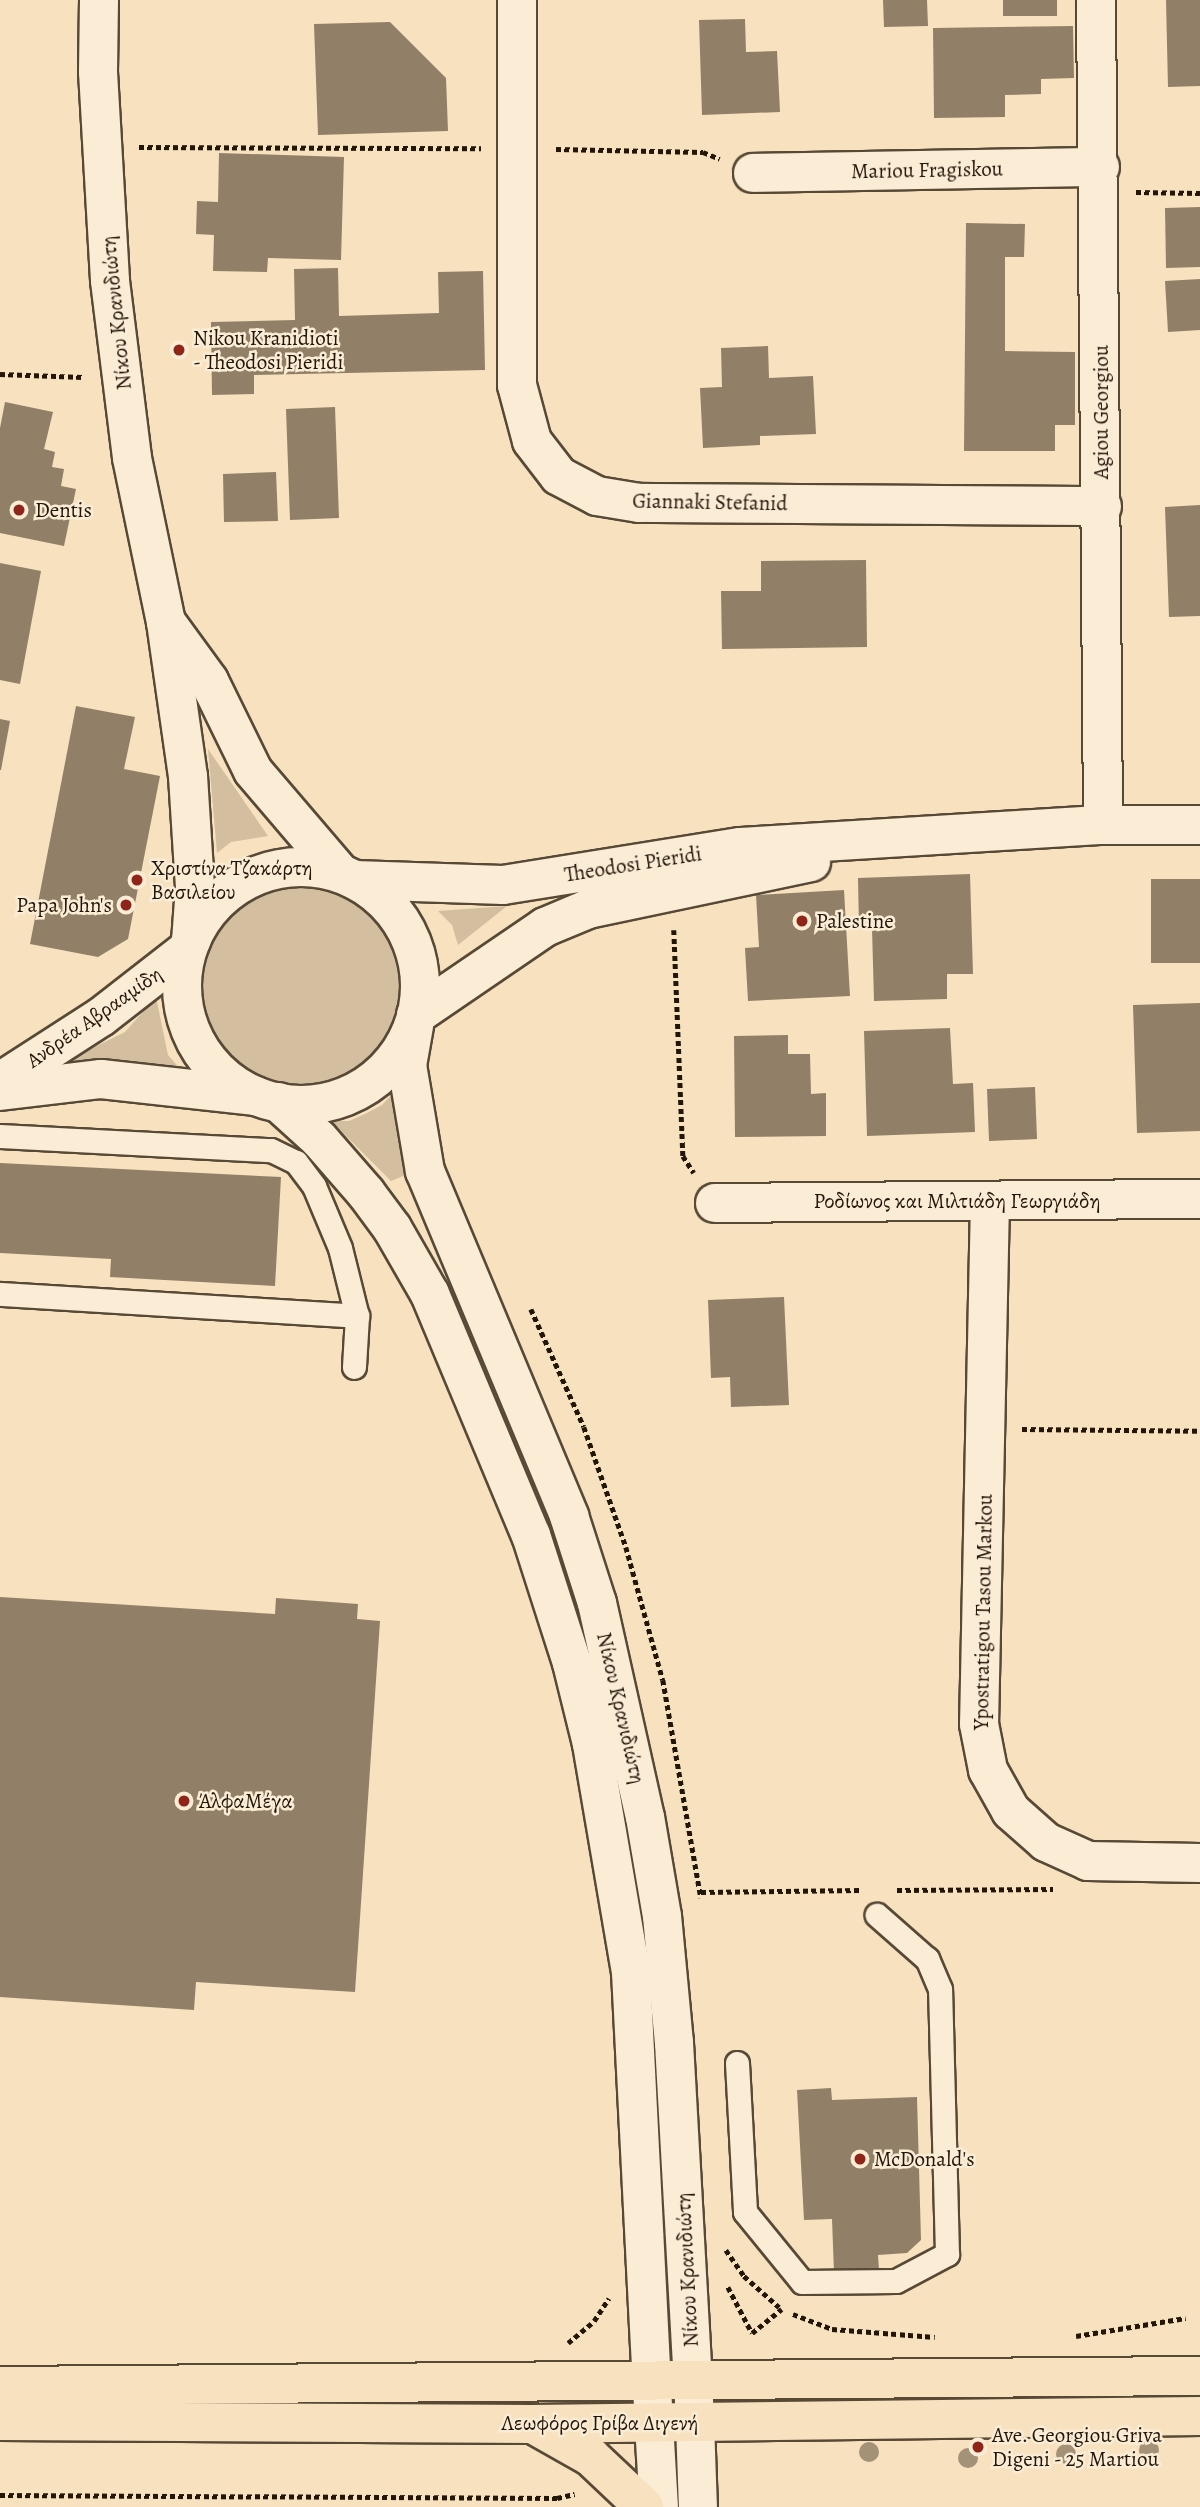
<!DOCTYPE html>
<html>
<head>
<meta charset="utf-8">
<style>
  body { margin:0 }
  #map { position:relative; width:1200px; height:2507px; overflow:hidden; background:#f7e1be; font-family:Alegreya,serif }
  div>[style] { position:absolute }
  [style*='--x'] { left:calc(var(--x)*1px); top:calc(var(--y)*1px); width:calc(var(--w)*1px); rotate:calc(var(--a)*1deg) }
  .green>* { inset:0; background:#d3be9f }
  .round { border-radius:50% }
  .building>* { inset:0; background:#918067 }
  .path>* { height:4.5px; margin-top:-2.25px; transform-origin:0; background:repeating-linear-gradient(90deg,#221609 0 5px,transparent 0 8.5px) }
  .roads { filter:drop-shadow(2px 0 #574936) drop-shadow(-2px 0 #574936) drop-shadow(0 2px #574936) drop-shadow(0 -2px #574936) }
  .service>* { height:23px; margin:-11.5px; padding:0 11.5px; transform-origin:11.5px; border-radius:11.5px; background:#faecd5 }
  .minor>* { height:38px; margin:-19px; padding:0 19px; transform-origin:19px; border-radius:19px; background:#faecd5 }
  .tertiary>* { height:38px; margin:-19px; padding:0 19px; transform-origin:19px; border-radius:19px; background:#faecd5 }
  .secondary>* { height:38px; margin:-19px; padding:0 19px; transform-origin:19px; border-radius:19px; background:#faecd5 }
  .secondary>.ring { margin:-19px; padding:0; box-sizing:content-box; background:none; border:38px solid #faecd5; border-radius:50% }
  .primary>* { height:38px; margin:-19px; padding:0 19px; transform-origin:19px; border-radius:19px; background:#f7e1be }
  .trees>* { width:20px; height:20px; margin:-10px; border-radius:50%; background:#a49278 }
  .dots>* { width:19px; height:19px; translate:-50% -50%; box-sizing:border-box; border:4px solid #faecd5; border-radius:50% }
  span { translate:-50% -50%; white-space:nowrap; text-align:center; line-height:1.15; -webkit-text-stroke:5px #faecd5; paint-order:stroke }
  .street-label { font-size:21px; color:#221609 }
  .poi-label { font-size:21px; color:#221609 }
  .left { translate:0 -50%; text-align:left }
  .right { translate:-100% -50%; text-align:right }
</style>
</head>
<body>
<div id="map">
  <div class="green">
    <div style="clip-path:polygon(208px 749px,268px 836px,231px 842px,217px 853px)"></div>
    <div class="round" style="left:201px;top:885px;width:202px;height:202px"></div>
    <div style="clip-path:polygon(507px 906px,458px 945px,452px 925px,438px 911px)"></div>
    <div style="clip-path:polygon(156px 997px,168px 1055px,191px 1081px,54px 1067px,125px 1032px)"></div>
    <div style="clip-path:polygon(398px 1088px,410px 1173px,391px 1181px,331px 1121px,349px 1121px,365px 1114px,382px 1105px)"></div>
  </div>
  <div class="building">
    <div style="clip-path:polygon(883px 0,927px 0,928px 26px,884px 27px)"></div>
    <div style="clip-path:polygon(1003px 0,1057px 0,1057px 16px,1003px 16px)"></div>
    <div style="clip-path:polygon(1166px 0,1200px 0,1200px 86px,1168px 87px)"></div>
    <div style="clip-path:polygon(745px 19px,746px 52px,777px 51px,780px 112px,702px 115px,699px 20px)"></div>
    <div style="clip-path:polygon(390px 22px,446px 78px,448px 131px,318px 135px,314px 24px)"></div>
    <div style="clip-path:polygon(1073px 26px,1074px 78px,1041px 79px,1041px 94px,1005px 95px,1005px 117px,934px 118px,933px 28px)"></div>
    <div style="clip-path:polygon(219px 153px,344px 157px,341px 260px,268px 258px,267px 272px,213px 271px,214px 235px,196px 234px,197px 201px,218px 202px)"></div>
    <div style="clip-path:polygon(1200px 207px,1200px 267px,1166px 268px,1165px 208px)"></div>
    <div style="clip-path:polygon(966px 223px,1025px 224px,1024px 257px,1005px 257px,1005px 351px,1075px 352px,1075px 425px,1055px 425px,1055px 451px,964px 451px)"></div>
    <div style="clip-path:polygon(338px 268px,339px 316px,439px 313px,438px 272px,483px 271px,485px 370px,254px 375px,254px 394px,212px 395px,211px 322px,295px 320px,294px 269px)"></div>
    <div style="clip-path:polygon(1200px 279px,1200px 330px,1168px 332px,1165px 281px)"></div>
    <div style="clip-path:polygon(768px 346px,769px 378px,813px 376px,816px 434px,760px 436px,760px 445px,703px 448px,700px 388px,722px 387px,721px 348px)"></div>
    <div style="clip-path:polygon(5px 402px,53px 412px,44px 449px,55px 452px,52px 467px,64px 469px,61px 486px,76px 489px,64px 546px,0 533px,0 428px)"></div>
    <div style="clip-path:polygon(335px 407px,339px 518px,290px 520px,286px 409px)"></div>
    <div style="clip-path:polygon(276px 472px,278px 521px,224px 522px,223px 474px)"></div>
    <div style="clip-path:polygon(1200px 505px,1200px 616px,1169px 617px,1165px 507px)"></div>
    <div style="clip-path:polygon(866px 560px,867px 647px,722px 649px,721px 591px,761px 591px,761px 561px)"></div>
    <div style="clip-path:polygon(0 563px,41px 571px,20px 684px,0 680px)"></div>
    <div style="clip-path:polygon(76px 706px,135px 717px,124px 769px,160px 776px,128px 939px,98px 957px,30px 944px)"></div>
    <div style="clip-path:polygon(0 719px,10px 721px,1px 770px,0 770px)"></div>
    <div style="clip-path:polygon(970px 874px,973px 974px,947px 974px,947px 999px,874px 1001px,872px 928px,859px 929px,858px 878px)"></div>
    <div style="clip-path:polygon(1151px 879px,1200px 879px,1200px 963px,1151px 963px)"></div>
    <div style="clip-path:polygon(844px 890px,850px 996px,748px 1001px,745px 948px,759px 947px,756px 895px)"></div>
    <div style="clip-path:polygon(1200px 1003px,1200px 1131px,1137px 1133px,1133px 1005px)"></div>
    <div style="clip-path:polygon(950px 1028px,953px 1084px,973px 1083px,975px 1132px,867px 1136px,864px 1031px)"></div>
    <div style="clip-path:polygon(788px 1035px,788px 1054px,810px 1054px,811px 1094px,826px 1093px,826px 1136px,735px 1137px,734px 1036px)"></div>
    <div style="clip-path:polygon(1035px 1087px,1037px 1139px,989px 1141px,987px 1089px)"></div>
    <div style="clip-path:polygon(0 1163px,281px 1177px,275px 1286px,110px 1277px,111px 1259px,0 1253px)"></div>
    <div style="clip-path:polygon(784px 1297px,789px 1405px,731px 1407px,730px 1377px,711px 1378px,708px 1300px)"></div>
    <div style="clip-path:polygon(0 1597px,275px 1614px,276px 1598px,358px 1604px,357px 1619px,380px 1621px,355px 1992px,196px 1982px,194px 2010px,0 1997px)"></div>
    <div style="clip-path:polygon(831px 2088px,832px 2100px,917px 2097px,921px 2240px,907px 2253px,878px 2255px,879px 2270px,834px 2273px,832px 2219px,804px 2220px,797px 2090px)"></div>
  </div>
  <div class="path">
    <div style="--x:139;--y:147;--w:342;--a:0.2"></div>
    <div style="--x:556;--y:149;--w:147;--a:1.2"></div>
    <div style="--x:703;--y:152;--w:18;--a:22"></div>
    <div style="--x:1136;--y:192;--w:64;--a:0.9"></div>
    <div style="--x:0;--y:374;--w:83;--a:2.1"></div>
    <div style="--x:674;--y:930;--w:226;--a:87.7"></div>
    <div style="--x:683;--y:1156;--w:20;--a:57"></div>
    <div style="--x:531;--y:1309;--w:129;--a:65.8"></div>
    <div style="--x:584;--y:1427;--w:127;--a:70.7"></div>
    <div style="--x:626;--y:1547;--w:138;--a:74.5"></div>
    <div style="--x:663;--y:1680;--w:221;--a:80.1"></div>
    <div style="--x:1022;--y:1429;--w:178;--a:0.6"></div>
    <div style="--x:897;--y:1890;--w:156;--a:-0.4"></div>
    <div style="--x:701;--y:1892;--w:159;--a:-0.7"></div>
    <div style="--x:726;--y:2250;--w:32;--a:55"></div>
    <div style="--x:744;--y:2276;--w:47;--a:41.5"></div>
    <div style="--x:728;--y:2287;--w:52;--a:62.4"></div>
    <div style="--x:752;--y:2333;--w:38;--a:-39"></div>
    <div style="--x:793;--y:2314;--w:42;--a:21"></div>
    <div style="--x:832;--y:2329;--w:103;--a:4.4"></div>
    <div style="--x:1076;--y:2336;--w:111;--a:-9.3"></div>
    <div style="--x:568;--y:2343;--w:34;--a:-40"></div>
    <div style="--x:594;--y:2321;--w:27;--a:-57"></div>
    <div style="--x:0;--y:2495;--w:557;--a:0.31"></div>
    <div style="--x:557;--y:2498;--w:18;--a:-13"></div>
  </div>
  <div class="roads">
    <div class="service">
      <div style="--x:0;--y:1136;--w:271;--a:3"></div>
      <div style="--x:271;--y:1150;--w:28;--a:26"></div>
      <div style="--x:296;--y:1162;--w:30;--a:53"></div>
      <div style="--x:314;--y:1186;--w:67;--a:67.2"></div>
      <div style="--x:340;--y:1248;--w:70;--a:76"></div>
      <div style="--x:357;--y:1316;--w:51;--a:93.4"></div>
      <div style="--x:0;--y:1294;--w:358;--a:3.5"></div>
      <div style="--x:737;--y:2063;--w:149;--a:86.9"></div>
      <div style="--x:745;--y:2212;--w:90;--a:50.8"></div>
      <div style="--x:802;--y:2282;--w:94;--a:-0.6"></div>
      <div style="--x:896;--y:2281;--w:58;--a:-27.9"></div>
      <div style="--x:947;--y:2254;--w:265;--a:-91.5"></div>
      <div style="--x:940;--y:1989;--w:33;--a:-113"></div>
      <div style="--x:927;--y:1959;--w:67;--a:-138.7"></div>
    </div>
    <div class="minor">
      <div style="--x:517;--y:0;--w:385;--a:90"></div>
      <div style="--x:517;--y:385;--w:58;--a:75"></div>
      <div style="--x:532;--y:441;--w:44;--a:52.4"></div>
      <div style="--x:559;--y:476;--w:43;--a:27.8"></div>
      <div style="--x:597;--y:496;--w:43;--a:9.5"></div>
      <div style="--x:639;--y:503;--w:463;--a:0.4"></div>
      <div style="--x:1096;--y:0;--w:825;--a:89.51"></div>
      <div style="--x:753;--y:173;--w:347;--a:-1"></div>
      <div style="--x:355;--y:880;--w:148;--a:1.9"></div>
      <div style="--x:503;--y:885;--w:241;--a:-9.1"></div>
      <div style="--x:741;--y:847;--w:363;--a:-3.5"></div>
      <div style="--x:1103;--y:825;--w:97;--a:0"></div>
      <div style="--x:416;--y:1015;--w:156;--a:-34.3"></div>
      <div style="--x:545;--y:927;--w:47;--a:-22.7"></div>
      <div style="--x:588;--y:909;--w:228;--a:-11.9"></div>
      <div style="--x:0;--y:1082;--w:120;--a:-32.8"></div>
      <div style="--x:101;--y:1017;--w:109;--a:-37.9"></div>
      <div style="--x:0;--y:1091;--w:102;--a:-6.8"></div>
      <div style="--x:101;--y:1079;--w:156;--a:6.3"></div>
      <div style="--x:990;--y:1201;--w:523;--a:91.2"></div>
      <div style="--x:979;--y:1724;--w:47;--a:78.9"></div>
      <div style="--x:988;--y:1770;--w:47;--a:60.7"></div>
      <div style="--x:1011;--y:1811;--w:47;--a:41.5"></div>
      <div style="--x:1046;--y:1842;--w:46;--a:24.3"></div>
      <div style="--x:1088;--y:1861;--w:112;--a:1"></div>
      <div style="--x:715;--y:1203;--w:485;--a:-0.5"></div>
    </div>
    <div class="tertiary">
      <div style="--x:695;--y:2423;--w:84;--a:88"></div>
      <div style="--x:654;--y:2424;--w:83;--a:86.6"></div>
    </div>
    <div class="secondary">
      <div style="--x:99;--y:0;--w:72;--a:90.8"></div>
      <div style="--x:98;--y:72;--w:209;--a:86.7"></div>
      <div style="--x:110;--y:281;--w:178;--a:82.9"></div>
      <div style="--x:132;--y:458;--w:167;--a:78.3"></div>
      <div style="--x:166;--y:622;--w:156;--a:81.9"></div>
      <div style="--x:188;--y:776;--w:111;--a:86.4"></div>
      <div style="--x:195;--y:887;--w:54;--a:94.2"></div>
      <div style="--x:166;--y:622;--w:73;--a:53.9"></div>
      <div style="--x:209;--y:681;--w:100;--a:63.9"></div>
      <div style="--x:253;--y:771;--w:135;--a:49.5"></div>
      <div class="ring" style="left:182px;top:867px;width:200px;height:200px"></div>
      <div style="--x:414;--y:1026;--w:40;--a:100"></div>
      <div style="--x:407;--y:1065;--w:108;--a:80.4"></div>
      <div style="--x:425;--y:1171;--w:374;--a:67.3"></div>
      <div style="--x:569;--y:1516;--w:91;--a:72.2"></div>
      <div style="--x:597;--y:1603;--w:219;--a:77.4"></div>
      <div style="--x:645;--y:1817;--w:100;--a:80.3"></div>
      <div style="--x:662;--y:1916;--w:128;--a:84.6"></div>
      <div style="--x:674;--y:2043;--w:381;--a:86.8"></div>
      <div style="--x:278;--y:1102;--w:55;--a:42.1"></div>
      <div style="--x:319;--y:1139;--w:72;--a:49"></div>
      <div style="--x:366;--y:1193;--w:44;--a:53.4"></div>
      <div style="--x:392;--y:1228;--w:76;--a:60.1"></div>
      <div style="--x:430;--y:1294;--w:261;--a:67.3"></div>
      <div style="--x:531;--y:1535;--w:134;--a:72.2"></div>
      <div style="--x:572;--y:1663;--w:83;--a:76.1"></div>
      <div style="--x:592;--y:1744;--w:231;--a:80.3"></div>
      <div style="--x:631;--y:1972;--w:453;--a:87.1"></div>
    </div>
    <div class="primary">
      <div style="--x:0;--y:2386;--w:1200;--a:-0.48"></div>
      <div style="--x:0;--y:2421;--w:531;--a:0.32"></div>
      <div style="--x:531;--y:2424;--w:669;--a:-0.69"></div>
      <div style="--x:538;--y:2427;--w:61;--a:29.5"></div>
      <div style="--x:591;--y:2457;--w:73;--a:43.3"></div>
    </div>
  </div>
  <div class="trees">
    <div style="left:1149px;top:2450px"></div>
    <div style="left:869px;top:2452px"></div>
    <div style="left:1066px;top:2454px"></div>
    <div style="left:968px;top:2458px"></div>
  </div>
  <div class="dots">
    <div style="left:179px;top:350px;background:#8f2418"></div>
    <div style="left:19px;top:510px;background:#8f2418"></div>
    <div style="left:137px;top:880px;background:#8f2418"></div>
    <div style="left:126px;top:905px;background:#8f2418"></div>
    <div style="left:802px;top:921px;background:#8f2418"></div>
    <div style="left:184px;top:1801px;background:#8f2418"></div>
    <div style="left:860px;top:2159px;background:#8f2418"></div>
    <div style="left:978px;top:2447px;background:#8f2418"></div>
  </div>
  <div class="street-label">
    <span style="left:927px;top:170px;rotate:-1deg">Mariou Fragiskou</span>
    <span style="left:116px;top:313px;rotate:-96deg">Νίκου Κρανιδιώτη</span>
    <span style="left:1101px;top:412px;rotate:-90deg">Agiou Georgiou</span>
    <span style="left:710px;top:502px;rotate:1deg">Giannaki Stefanid</span>
    <span style="left:633px;top:864px;rotate:-9deg">Theodosi Pieridi</span>
    <span style="left:94px;top:1017px;rotate:-35deg">Ανδρέα Αβρααμίδη</span>
    <span style="left:957px;top:1201px">Ροδίωνος και Μιλτιάδη Γεωργιάδη</span>
    <span style="left:983px;top:1612px;rotate:-89deg">Ypostratigou Tasou Markou</span>
    <span style="left:621px;top:1708px;rotate:77deg">Νίκου Κρανιδιώτη</span>
    <span style="left:687px;top:2270px;rotate:-93deg">Νίκου Κρανιδιώτη</span>
    <span style="left:600px;top:2423px">Λεωφόρος Γρίβα Διγενή</span>
  </div>
  <div class="poi-label">
    <span class="left" style="left:193px;top:350px">Nikou Kranidioti<br>- Theodosi Pieridi</span>
    <span class="left" style="left:35px;top:510px">Dentis</span>
    <span class="left" style="left:151px;top:880px">Χριστίνα Τζακάρτη<br>Βασιλείου</span>
    <span class="right" style="left:112px;top:905px">Papa John's</span>
    <span class="left" style="left:816px;top:921px">Palestine</span>
    <span class="left" style="left:198px;top:1801px">ΆλφαΜέγα</span>
    <span class="left" style="left:874px;top:2159px">McDonald's</span>
    <span class="left" style="left:992px;top:2447px">Ave. Georgiou Griva<br>Digeni - 25 Martiou</span>
  </div>
</div>
</body>
</html>
